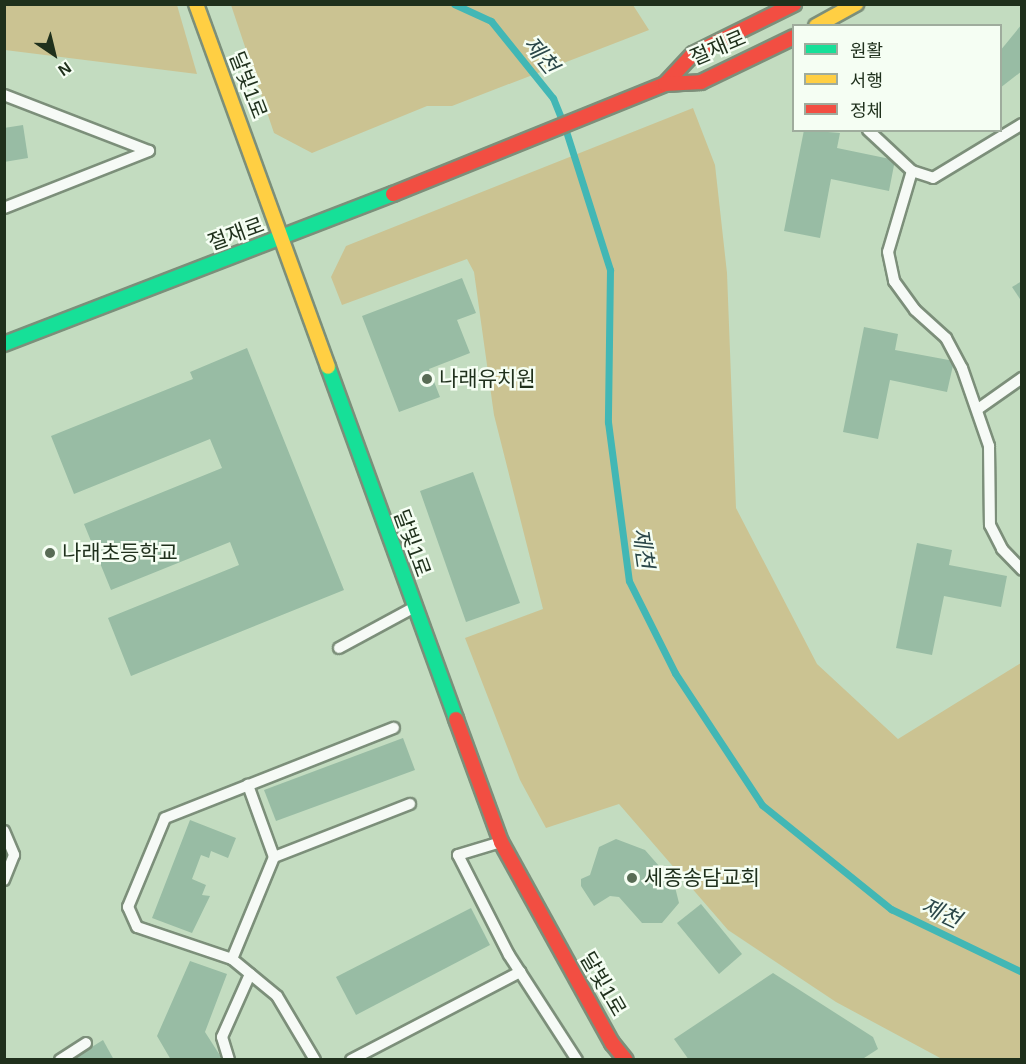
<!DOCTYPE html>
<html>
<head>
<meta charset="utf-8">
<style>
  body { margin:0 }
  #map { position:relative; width:1026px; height:1064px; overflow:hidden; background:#c3dcc0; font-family:Arial,"Noto Sans KR",sans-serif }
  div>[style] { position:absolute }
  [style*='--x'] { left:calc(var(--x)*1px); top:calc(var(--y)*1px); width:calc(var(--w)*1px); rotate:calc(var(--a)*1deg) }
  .green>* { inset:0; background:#cbc392 }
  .stream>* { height:7px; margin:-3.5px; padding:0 3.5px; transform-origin:3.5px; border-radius:3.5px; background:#42b7b5 }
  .building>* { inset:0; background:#98bca4 }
  .roads { filter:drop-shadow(2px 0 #7c8f7a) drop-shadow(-2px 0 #7c8f7a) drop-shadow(0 2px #7c8f7a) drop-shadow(0 -2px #7c8f7a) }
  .lane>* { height:10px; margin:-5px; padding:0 5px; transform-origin:5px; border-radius:5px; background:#f6faf6 }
  .fast>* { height:14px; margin:-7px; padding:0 7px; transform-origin:7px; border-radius:7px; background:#16e098 }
  .slow>* { height:14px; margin:-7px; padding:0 7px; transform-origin:7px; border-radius:7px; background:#ffcf43 }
  .jam>* { height:14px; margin:-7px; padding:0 7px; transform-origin:7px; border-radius:7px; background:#f24e42 }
  .dots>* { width:16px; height:16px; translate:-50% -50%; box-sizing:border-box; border:3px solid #f5fef3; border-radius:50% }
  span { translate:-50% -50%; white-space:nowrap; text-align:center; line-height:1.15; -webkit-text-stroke:5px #f5fef3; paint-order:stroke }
  .street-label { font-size:21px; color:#1f301c }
  .poi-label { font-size:21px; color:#1f301c }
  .left { translate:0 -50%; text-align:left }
  .water-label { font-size:22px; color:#2b4749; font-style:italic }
  .frame { position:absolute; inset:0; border:6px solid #1f301c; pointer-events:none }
  .legend { position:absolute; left:792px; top:24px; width:210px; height:108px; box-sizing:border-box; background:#f5fef3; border:2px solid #9fac9d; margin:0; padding:8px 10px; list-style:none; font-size:18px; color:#1f301c }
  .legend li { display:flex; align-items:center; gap:12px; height:30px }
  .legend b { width:30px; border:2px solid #9fac9d }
  .north { position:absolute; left:24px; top:24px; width:60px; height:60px; -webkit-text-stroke:4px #f5fef3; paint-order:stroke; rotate:145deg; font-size:16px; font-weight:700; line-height:24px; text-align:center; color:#1f301c }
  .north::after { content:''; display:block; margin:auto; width:21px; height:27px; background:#1f301c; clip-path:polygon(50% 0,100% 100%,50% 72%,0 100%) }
</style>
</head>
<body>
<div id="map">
  <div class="green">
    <div style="clip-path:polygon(5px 4px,177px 5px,197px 74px,5px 50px)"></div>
    <div style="clip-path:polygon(231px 5px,633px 5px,649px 30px,452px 106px,427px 106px,312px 153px,274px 133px)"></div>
    <div style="clip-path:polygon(693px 108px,715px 165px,727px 273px,736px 508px,817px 664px,898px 739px,1021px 663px,1021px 1059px,942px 1059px,836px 1002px,728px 930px,619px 804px,546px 828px,520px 780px,465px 638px,543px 609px,494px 415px,474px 272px,467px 259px,342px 305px,331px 277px,346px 246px)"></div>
  </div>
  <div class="stream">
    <div style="--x:454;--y:4;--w:41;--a:24.7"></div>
    <div style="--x:491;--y:21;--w:99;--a:51.2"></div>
    <div style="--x:553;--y:98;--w:22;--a:68"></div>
    <div style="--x:566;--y:131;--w:146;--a:72.4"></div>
    <div style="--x:610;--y:270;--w:152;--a:90.8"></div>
    <div style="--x:608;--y:422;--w:160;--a:82.5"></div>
    <div style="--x:629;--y:581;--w:103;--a:63.4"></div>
    <div style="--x:675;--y:673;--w:158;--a:56.6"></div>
    <div style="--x:762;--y:805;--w:166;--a:38.9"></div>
    <div style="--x:891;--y:909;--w:145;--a:25.7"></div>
  </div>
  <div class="building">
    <div style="clip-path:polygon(1022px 24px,1022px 71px,1000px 88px,1000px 51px)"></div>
    <div style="clip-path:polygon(23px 125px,28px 158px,4px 162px,4px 128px)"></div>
    <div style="clip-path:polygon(804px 130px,840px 133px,837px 148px,895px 160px,889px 191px,831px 179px,820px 238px,784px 231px)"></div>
    <div style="clip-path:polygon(462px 278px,476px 313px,457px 320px,470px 353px,429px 369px,440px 397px,399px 412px,362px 316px)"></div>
    <div style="clip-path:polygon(1022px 281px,1022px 302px,1012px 287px)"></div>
    <div style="clip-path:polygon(864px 327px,898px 334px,895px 350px,954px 361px,947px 392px,890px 380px,878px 439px,843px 432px)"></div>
    <div style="clip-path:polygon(247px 348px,344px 590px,131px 676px,108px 618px,239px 565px,230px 542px,111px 590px,84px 524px,222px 468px,210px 439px,74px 494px,51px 436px,193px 379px,190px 372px)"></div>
    <div style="clip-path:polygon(473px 472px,520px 603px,466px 622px,420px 491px)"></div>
    <div style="clip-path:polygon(917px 543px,952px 550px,949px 565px,1007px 576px,1001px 607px,944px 596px,932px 655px,896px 648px)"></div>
    <div style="clip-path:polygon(403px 738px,415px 770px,276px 821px,264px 790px)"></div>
    <div style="clip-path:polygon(190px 820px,236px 838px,228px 858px,211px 851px,209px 858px,201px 855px,192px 879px,206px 885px,202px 895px,210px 896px,192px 933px,152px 918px)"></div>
    <div style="clip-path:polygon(616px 839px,645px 850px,674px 883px,679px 903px,662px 923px,642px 923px,619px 897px,610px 896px,594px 906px,581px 886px,581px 879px,590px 875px,599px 847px)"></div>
    <div style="clip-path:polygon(701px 904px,742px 954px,719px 974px,677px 923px)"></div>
    <div style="clip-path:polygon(471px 908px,490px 945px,356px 1015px,336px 977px)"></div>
    <div style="clip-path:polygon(190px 961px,227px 974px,205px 1032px,221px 1057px,217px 1060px,171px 1060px,157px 1036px)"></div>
    <div style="clip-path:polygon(773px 973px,873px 1037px,878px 1049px,861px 1060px,689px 1060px,674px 1039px)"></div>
    <div style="clip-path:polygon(103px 1040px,114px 1060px,71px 1060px)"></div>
  </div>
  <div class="roads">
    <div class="lane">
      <div style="--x:4;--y:95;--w:155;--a:21.1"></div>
      <div style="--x:868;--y:130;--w:60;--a:43"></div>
      <div style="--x:912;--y:171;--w:22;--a:18"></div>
      <div style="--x:933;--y:178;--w:104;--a:-31.2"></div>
      <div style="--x:912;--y:171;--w:84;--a:106.5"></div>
      <div style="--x:888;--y:252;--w:30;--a:78"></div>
      <div style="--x:894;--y:281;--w:36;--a:54"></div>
      <div style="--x:915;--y:310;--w:42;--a:42.1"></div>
      <div style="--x:946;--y:338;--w:34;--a:62"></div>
      <div style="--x:962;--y:368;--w:83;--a:70.9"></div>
      <div style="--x:989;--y:446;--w:79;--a:89.3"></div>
      <div style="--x:990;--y:525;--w:27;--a:63"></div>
      <div style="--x:1002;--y:549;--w:29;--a:46"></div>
      <div style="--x:4;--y:208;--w:156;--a:-21.5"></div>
      <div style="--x:978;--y:409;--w:54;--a:-35.2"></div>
      <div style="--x:339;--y:648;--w:84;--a:-28.4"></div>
      <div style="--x:4;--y:831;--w:26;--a:67"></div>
      <div style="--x:14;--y:855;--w:27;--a:112"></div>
      <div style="--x:501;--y:842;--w:45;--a:163.2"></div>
      <div style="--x:458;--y:855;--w:112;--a:63"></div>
      <div style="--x:509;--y:955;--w:125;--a:57.1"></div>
      <div style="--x:274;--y:857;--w:146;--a:-21.3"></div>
      <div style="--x:232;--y:959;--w:110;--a:-67.6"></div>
      <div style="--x:274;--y:857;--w:77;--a:-109.9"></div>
      <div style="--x:60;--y:1060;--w:31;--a:-33"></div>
      <div style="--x:229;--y:1060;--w:24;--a:-107"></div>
      <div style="--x:222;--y:1037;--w:69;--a:-66"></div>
      <div style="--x:315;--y:1060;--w:74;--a:-120.7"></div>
      <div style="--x:277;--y:996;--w:58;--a:-140.6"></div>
      <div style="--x:232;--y:959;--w:100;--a:-161.4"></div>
      <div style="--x:137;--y:927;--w:22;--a:-114"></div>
      <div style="--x:128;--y:907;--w:96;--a:-67.4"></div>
      <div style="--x:165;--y:818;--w:246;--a:-21.5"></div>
      <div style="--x:351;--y:1060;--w:191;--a:-27.5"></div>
    </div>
    <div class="fast">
      <div style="--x:4;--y:344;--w:417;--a:-21.1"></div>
      <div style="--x:328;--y:367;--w:375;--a:70"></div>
    </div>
    <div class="slow">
      <div style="--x:196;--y:4;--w:386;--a:70"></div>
      <div style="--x:816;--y:26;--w:46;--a:-28.8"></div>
    </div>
    <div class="jam">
      <div style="--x:665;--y:84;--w:41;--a:-47"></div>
      <div style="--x:693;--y:54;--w:113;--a:-26.3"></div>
      <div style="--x:393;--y:194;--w:293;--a:-22"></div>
      <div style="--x:665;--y:84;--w:36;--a:-3"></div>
      <div style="--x:701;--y:82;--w:103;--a:-25.8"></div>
      <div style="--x:456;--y:719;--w:131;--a:69.9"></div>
      <div style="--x:501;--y:842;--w:230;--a:61.1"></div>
      <div style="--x:612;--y:1043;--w:22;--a:51"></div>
    </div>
  </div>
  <div class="dots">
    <div style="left:427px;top:379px;background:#586c55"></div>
    <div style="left:50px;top:553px;background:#586c55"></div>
    <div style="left:632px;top:878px;background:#586c55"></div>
  </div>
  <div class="street-label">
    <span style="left:718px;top:48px;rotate:-23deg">절재로</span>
    <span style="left:248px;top:85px;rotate:69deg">달빛1로</span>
    <span style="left:236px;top:234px;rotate:-20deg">절재로</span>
    <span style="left:412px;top:543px;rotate:70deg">달빛1로</span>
    <span style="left:603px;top:984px;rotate:60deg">달빛1로</span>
  </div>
  <div class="poi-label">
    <span class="left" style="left:439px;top:379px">나래유치원</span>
    <span class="left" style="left:62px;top:553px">나래초등학교</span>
    <span class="left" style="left:644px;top:878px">세종송담교회</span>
  </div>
  <div class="water-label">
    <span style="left:541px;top:55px;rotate:51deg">제천</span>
    <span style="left:643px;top:548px;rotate:82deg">제천</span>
    <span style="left:941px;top:913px;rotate:25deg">제천</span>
  </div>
  <div class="frame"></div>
  <ul class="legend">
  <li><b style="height:8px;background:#16e098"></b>원활</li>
  <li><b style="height:8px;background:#ffcf43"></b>서행</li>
  <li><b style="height:8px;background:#f24e42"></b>정체</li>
  </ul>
  <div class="north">N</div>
</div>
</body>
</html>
